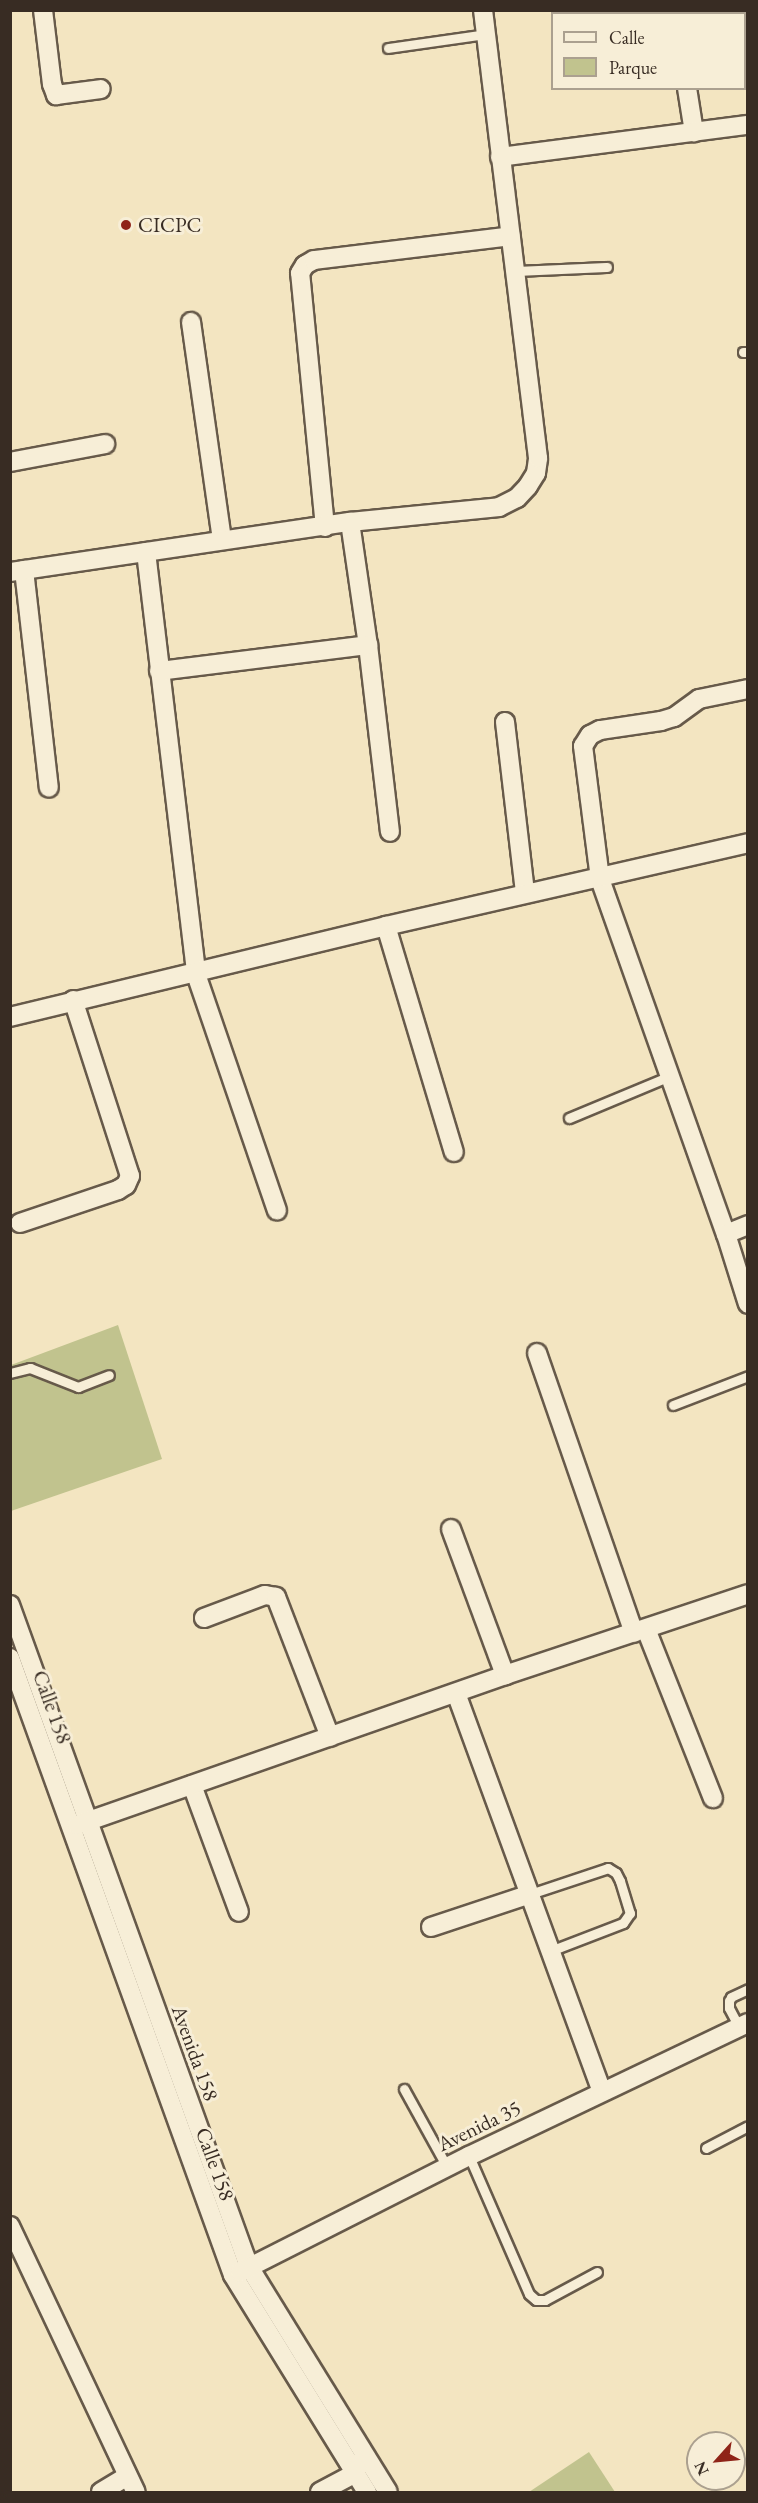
<!DOCTYPE html>
<html>
<head>
<meta charset="utf-8">
<style>
  body { margin:0 }
  #map { position:relative; width:758px; height:2503px; overflow:hidden; background:#f3e5c1; font-family:"EB Garamond",serif }
  div>[style] { position:absolute }
  [style*='--x'] { left:calc(var(--x)*1px); top:calc(var(--y)*1px); width:calc(var(--w)*1px); rotate:calc(var(--a)*1deg) }
  .green>* { inset:0; background:#c1c38e }
  .roads { filter:drop-shadow(2px 0 #675a4a) drop-shadow(-2px 0 #675a4a) drop-shadow(0 2px #675a4a) drop-shadow(0 -2px #675a4a) }
  .service>* { height:9px; margin:-4.5px; padding:0 4.5px; transform-origin:4.5px; border-radius:4.5px; background:#f7eed7 }
  .minor>* { height:18px; margin:-9px; padding:0 9px; transform-origin:9px; border-radius:9px; background:#f7eed7 }
  .dots>* { width:16px; height:16px; translate:-50% -50%; box-sizing:border-box; border:3px solid #f7eed7; border-radius:50% }
  span { translate:-50% -50%; white-space:nowrap; text-align:center; line-height:1.15; -webkit-text-stroke:6px #f7eed7; paint-order:stroke }
  .poi-label { font-size:21px; color:#382c23 }
  .left { translate:0 -50%; text-align:left }
  .street-label { font-size:21px; color:#382c23 }
  .frame { position:absolute; inset:0; border:12px solid #382c23; pointer-events:none }
  .legend { position:absolute; left:551px; top:12px; width:195px; height:78px; box-sizing:border-box; background:#f7eed7; border:2px solid #aba08f; margin:0; padding:8px 10px; list-style:none; font-size:18px; color:#382c23 }
  .legend li { display:flex; align-items:center; gap:12px; height:30px }
  .legend b { width:30px; border:2px solid #aba08f }
  .north { position:absolute; left:686px; top:2431px; width:60px; height:60px; box-sizing:border-box; background:#f7eed7; border:2px solid #aba08f; border-radius:50%; rotate:243deg; font-size:16px; font-weight:700; line-height:24px; text-align:center; color:#382c23 }
  .north::after { content:''; display:block; margin:auto; width:21px; height:27px; background:#8f2418; clip-path:polygon(50% 0,100% 100%,50% 72%,0 100%) }
</style>
</head>
<body>
<div id="map">
  <div class="green">
    <div style="clip-path:polygon(118px 1325px,162px 1459px,11px 1511px,11px 1365px)"></div>
    <div style="clip-path:polygon(589px 2452px,615px 2492px,529px 2492px)"></div>
  </div>
  <div class="roads">
    <div class="service">
      <div style="--x:388;--y:48;--w:99;--a:-8.1"></div>
      <div style="--x:515;--y:271;--w:92;--a:-2.5"></div>
      <div style="--x:743;--y:352;--w:5;--a:0"></div>
      <div style="--x:569;--y:1118;--w:109;--a:-22.6"></div>
      <div style="--x:10;--y:1373;--w:21;--a:-14"></div>
      <div style="--x:30;--y:1368;--w:52;--a:21.6"></div>
      <div style="--x:78;--y:1387;--w:33;--a:-21"></div>
      <div style="--x:673;--y:1405;--w:80;--a:-21.1"></div>
      <div style="--x:530;--y:1894;--w:82;--a:-18.4"></div>
      <div style="--x:608;--y:1868;--w:9;--a:32"></div>
      <div style="--x:616;--y:1873;--w:9;--a:63"></div>
      <div style="--x:620;--y:1881;--w:34;--a:73"></div>
      <div style="--x:630;--y:1913;--w:12;--a:125"></div>
      <div style="--x:623;--y:1923;--w:78;--a:159"></div>
      <div style="--x:739;--y:2027;--w:21;--a:-118"></div>
      <div style="--x:729;--y:2008;--w:7;--a:-90"></div>
      <div style="--x:729;--y:2001;--w:4;--a:-63"></div>
      <div style="--x:731;--y:1997;--w:19;--a:-25"></div>
      <div style="--x:404;--y:2089;--w:89;--a:61.1"></div>
      <div style="--x:706;--y:2148;--w:47;--a:-27.6"></div>
      <div style="--x:469;--y:2156;--w:150;--a:66.5"></div>
      <div style="--x:529;--y:2294;--w:9;--a:41"></div>
      <div style="--x:536;--y:2300;--w:9;--a:0"></div>
      <div style="--x:545;--y:2300;--w:59;--a:-28.3"></div>
    </div>
    <div class="minor">
      <div style="--x:43;--y:10;--w:75;--a:83.1"></div>
      <div style="--x:52;--y:84;--w:12;--a:70"></div>
      <div style="--x:56;--y:95;--w:45;--a:-7.6"></div>
      <div style="--x:675;--y:10;--w:4;--a:76"></div>
      <div style="--x:646;--y:14;--w:16;--a:-14"></div>
      <div style="--x:687;--y:88;--w:45;--a:81"></div>
      <div style="--x:500;--y:157;--w:250;--a:-7.4"></div>
      <div style="--x:191;--y:322;--w:220;--a:81.9"></div>
      <div style="--x:10;--y:462;--w:97;--a:-10.7"></div>
      <div style="--x:350;--y:522;--w:124;--a:81.7"></div>
      <div style="--x:368;--y:645;--w:188;--a:83.3"></div>
      <div style="--x:325;--y:527;--w:255;--a:-95.6"></div>
      <div style="--x:300;--y:273;--w:9;--a:-58"></div>
      <div style="--x:305;--y:265;--w:10;--a:-29"></div>
      <div style="--x:314;--y:260;--w:198;--a:-6.9"></div>
      <div style="--x:146;--y:552;--w:425;--a:83.2"></div>
      <div style="--x:196;--y:974;--w:250;--a:71.1"></div>
      <div style="--x:24;--y:570;--w:219;--a:83.5"></div>
      <div style="--x:10;--y:572;--w:344;--a:-8.4"></div>
      <div style="--x:350;--y:522;--w:150;--a:-5.7"></div>
      <div style="--x:499;--y:507;--w:20;--a:-27"></div>
      <div style="--x:517;--y:498;--w:16;--a:-47"></div>
      <div style="--x:528;--y:486;--w:15;--a:-58"></div>
      <div style="--x:536;--y:473;--w:15;--a:-82"></div>
      <div style="--x:538;--y:458;--w:451;--a:-97"></div>
      <div style="--x:159;--y:671;--w:211;--a:-7.1"></div>
      <div style="--x:748;--y:689;--w:50;--a:168.5"></div>
      <div style="--x:699;--y:699;--w:31;--a:144"></div>
      <div style="--x:674;--y:717;--w:14;--a:163"></div>
      <div style="--x:661;--y:721;--w:62;--a:171.6"></div>
      <div style="--x:600;--y:730;--w:11;--a:153"></div>
      <div style="--x:590;--y:735;--w:13;--a:122"></div>
      <div style="--x:583;--y:746;--w:134;--a:82.7"></div>
      <div style="--x:600;--y:879;--w:377;--a:70.5"></div>
      <div style="--x:726;--y:1234;--w:73;--a:72.6"></div>
      <div style="--x:505;--y:722;--w:172;--a:83.3"></div>
      <div style="--x:386;--y:926;--w:236;--a:73.3"></div>
      <div style="--x:10;--y:1017;--w:387;--a:-13.6"></div>
      <div style="--x:386;--y:926;--w:371;--a:-12.9"></div>
      <div style="--x:20;--y:1223;--w:103;--a:-18.6"></div>
      <div style="--x:118;--y:1190;--w:9;--a:-32"></div>
      <div style="--x:126;--y:1185;--w:10;--a:-66"></div>
      <div style="--x:130;--y:1176;--w:185;--a:-107.9"></div>
      <div style="--x:726;--y:1234;--w:24;--a:-22"></div>
      <div style="--x:537;--y:1353;--w:296;--a:70.9"></div>
      <div style="--x:451;--y:1529;--w:156;--a:69.7"></div>
      <div style="--x:10;--y:1605;--w:704;--a:70.15"></div>
      <div style="--x:249;--y:2267;--w:264;--a:58.3"></div>
      <div style="--x:204;--y:1618;--w:65;--a:-20.7"></div>
      <div style="--x:265;--y:1595;--w:11;--a:10"></div>
      <div style="--x:276;--y:1597;--w:150;--a:68.9"></div>
      <div style="--x:646;--y:1629;--w:182;--a:68.4"></div>
      <div style="--x:10;--y:1658;--w:656;--a:70.13"></div>
      <div style="--x:233;--y:2275;--w:255;--a:58.3"></div>
      <div style="--x:456;--y:1693;--w:424;--a:69.9"></div>
      <div style="--x:192;--y:1785;--w:135;--a:69.7"></div>
      <div style="--x:77;--y:1825;--w:454;--a:-19.3"></div>
      <div style="--x:505;--y:1675;--w:256;--a:-18.4"></div>
      <div style="--x:431;--y:1927;--w:104;--a:-18.4"></div>
      <div style="--x:10;--y:2226;--w:294;--a:64.7"></div>
      <div style="--x:240;--y:2272;--w:257;--a:-26.9"></div>
      <div style="--x:469;--y:2156;--w:309;--a:-25.5"></div>
      <div style="--x:101;--y:2492;--w:31;--a:-31"></div>
      <div style="--x:320;--y:2492;--w:40;--a:-28"></div>
      <div style="--x:355;--y:2473;--w:12;--a:-66"></div>
    </div>
  </div>
  <div class="dots">
    <div style="left:126px;top:225px;background:#8f2418"></div>
  </div>
  <div class="poi-label">
    <span class="left" style="left:138px;top:225px">CICPC</span>
  </div>
  <div class="street-label">
    <span style="left:52px;top:1707px;rotate:70deg">Calle 158</span>
    <span style="left:195px;top:2053px;rotate:70deg">Avenida 158</span>
    <span style="left:479px;top:2126px;rotate:-26deg">Avenida 35</span>
    <span style="left:215px;top:2164px;rotate:70deg">Calle 158</span>
  </div>
  <div class="frame"></div>
  <ul class="legend">
  <li><b style="height:8px;background:#f7eed7"></b>Calle</li>
  <li><b style="height:16px;background:#c1c38e"></b>Parque</li>
  </ul>
  <div class="north">N</div>
</div>
</body>
</html>
